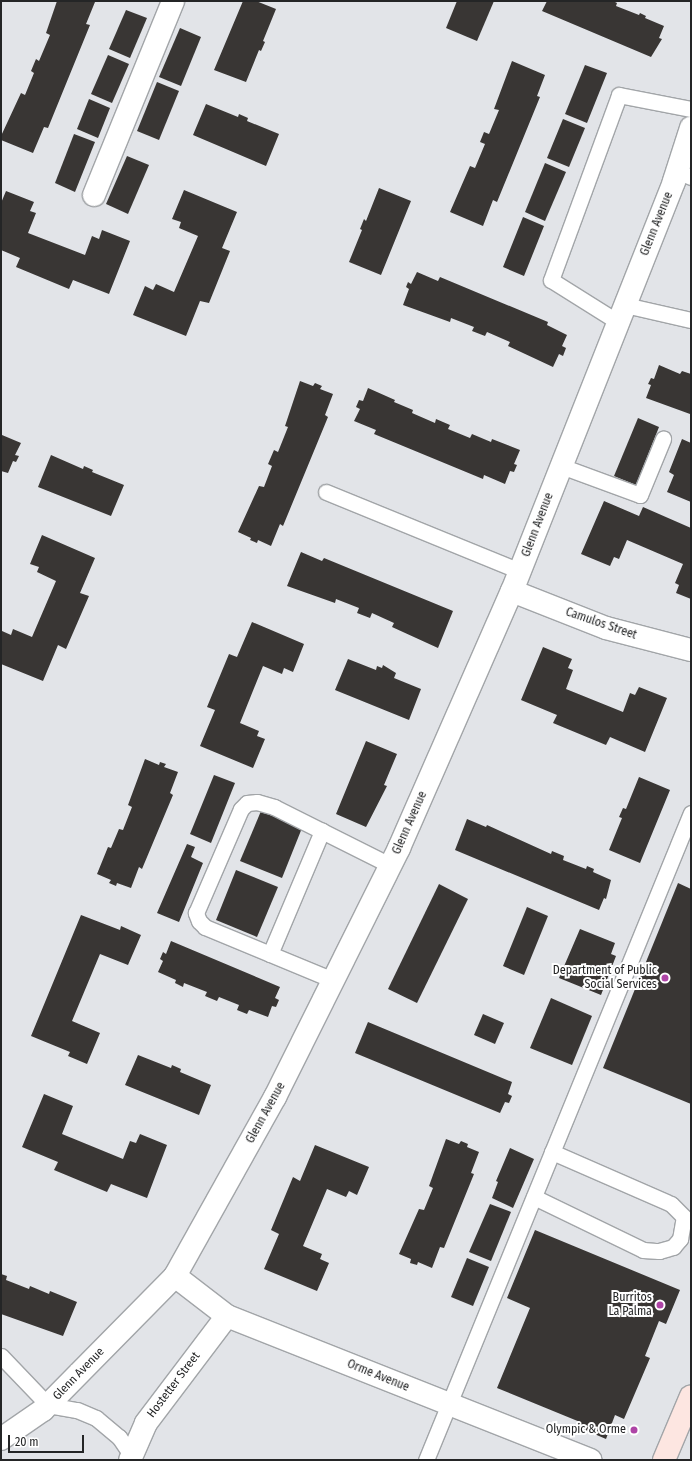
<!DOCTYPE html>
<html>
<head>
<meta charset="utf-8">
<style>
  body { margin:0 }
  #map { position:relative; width:692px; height:1461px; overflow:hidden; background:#e2e4e8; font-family:"Fira Sans Condensed",sans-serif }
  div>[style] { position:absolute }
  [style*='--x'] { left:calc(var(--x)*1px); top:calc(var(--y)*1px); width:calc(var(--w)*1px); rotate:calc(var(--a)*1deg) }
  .building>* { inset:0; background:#393634 }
  .roads { filter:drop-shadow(1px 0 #a2a5a8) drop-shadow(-1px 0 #a2a5a8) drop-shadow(0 1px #a2a5a8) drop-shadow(0 -1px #a2a5a8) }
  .service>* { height:15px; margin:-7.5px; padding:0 7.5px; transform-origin:7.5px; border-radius:7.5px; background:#fff }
  .minor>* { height:22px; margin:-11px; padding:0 11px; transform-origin:11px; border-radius:11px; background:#fff }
  .secondary>* { height:22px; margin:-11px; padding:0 11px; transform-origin:11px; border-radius:11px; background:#fde6e1 }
  .dots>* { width:11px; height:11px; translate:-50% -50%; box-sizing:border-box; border:2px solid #fff; border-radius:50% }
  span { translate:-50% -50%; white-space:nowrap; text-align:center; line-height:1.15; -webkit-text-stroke:4px #fff; paint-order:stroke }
  .street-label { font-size:12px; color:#242526 }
  .poi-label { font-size:12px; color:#242526 }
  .right { translate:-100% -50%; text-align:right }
  .frame { position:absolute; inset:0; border:2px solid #242526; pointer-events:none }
  .scale { position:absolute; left:8px; top:1435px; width:76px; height:18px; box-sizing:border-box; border:2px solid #242526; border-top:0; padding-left:5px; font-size:12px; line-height:14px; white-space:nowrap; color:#242526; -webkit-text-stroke:3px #fff; paint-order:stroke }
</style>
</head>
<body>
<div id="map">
  <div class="building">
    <div style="clip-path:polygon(57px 1px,95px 2px,86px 24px,90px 25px,48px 128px,44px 127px,33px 153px,1px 140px,1px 136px,21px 93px,25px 95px,34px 73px,31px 71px,36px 59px,39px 61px,50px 35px,46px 33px)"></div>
    <div style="clip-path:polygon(243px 1px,256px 1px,276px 9px,263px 41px,265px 42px,261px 51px,259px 50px,246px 82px,214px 70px)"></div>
    <div style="clip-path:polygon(457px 1px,494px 1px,477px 41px,446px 28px)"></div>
    <div style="clip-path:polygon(547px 1px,613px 1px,617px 3px,616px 6px,639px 15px,640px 13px,646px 16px,645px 18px,664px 26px,659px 38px,662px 39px,651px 57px,542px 11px)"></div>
    <div style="clip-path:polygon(126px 10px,147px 18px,130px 58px,109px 49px)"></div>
    <div style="clip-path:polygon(180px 28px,201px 37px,181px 86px,159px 77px)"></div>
    <div style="clip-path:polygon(108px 55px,129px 64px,112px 103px,91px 94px)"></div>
    <div style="clip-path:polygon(512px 61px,545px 75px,537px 96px,540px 97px,497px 202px,493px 200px,483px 226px,450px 212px,470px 166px,475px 168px,485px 144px,480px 142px,484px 132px,489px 134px,499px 110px,494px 109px)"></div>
    <div style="clip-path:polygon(585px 65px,607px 73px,587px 123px,565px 114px)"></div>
    <div style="clip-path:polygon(157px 82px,179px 91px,159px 140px,137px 131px)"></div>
    <div style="clip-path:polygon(89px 99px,110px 108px,98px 138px,77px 129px)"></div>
    <div style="clip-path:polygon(206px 104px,238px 117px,239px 114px,248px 118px,247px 121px,279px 134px,266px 166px,193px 135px)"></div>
    <div style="clip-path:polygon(563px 119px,585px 128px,569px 167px,547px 158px)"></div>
    <div style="clip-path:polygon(74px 134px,95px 142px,75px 192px,55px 183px)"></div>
    <div style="clip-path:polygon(127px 156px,149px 165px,128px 214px,106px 204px)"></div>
    <div style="clip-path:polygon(545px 163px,566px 172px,545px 221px,525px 212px)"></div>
    <div style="clip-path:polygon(379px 188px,411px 201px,381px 275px,349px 262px,362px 230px,360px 229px,364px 219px,366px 221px)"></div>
    <div style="clip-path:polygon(184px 190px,237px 212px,222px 248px,230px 251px,209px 303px,200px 301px,186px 336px,133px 315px,145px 286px,153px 290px,156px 284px,174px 292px,198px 236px,179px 228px,181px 222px,172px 219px)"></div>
    <div style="clip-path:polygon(6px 191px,34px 202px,30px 211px,36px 213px,28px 233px,85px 255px,92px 236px,99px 239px,102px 230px,130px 241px,109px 294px,73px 280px,69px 289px,16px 267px,20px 258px,1px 250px,1px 203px)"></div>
    <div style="clip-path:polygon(523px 217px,544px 226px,524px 276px,503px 267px)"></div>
    <div style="clip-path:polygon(417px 272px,438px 281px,440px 277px,548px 322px,547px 325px,567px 335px,562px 346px,566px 348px,563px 356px,559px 354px,553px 367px,508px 346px,510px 342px,487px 332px,485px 336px,472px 331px,474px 327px,451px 318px,450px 322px,403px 305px,409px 289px,406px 287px,408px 282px,411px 284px)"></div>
    <div style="clip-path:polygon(659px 365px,680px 374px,682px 371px,691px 374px,690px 414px,646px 398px,651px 385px,648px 384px,651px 378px,654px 379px)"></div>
    <div style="clip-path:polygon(300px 381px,313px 386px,315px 383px,322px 386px,320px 389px,333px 394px,325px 415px,328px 417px,283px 526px,280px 524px,271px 546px,258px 540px,257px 543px,250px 540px,251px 538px,238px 532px,259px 486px,264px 487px,272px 466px,268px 464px,274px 450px,278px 452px,288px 427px,285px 426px)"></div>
    <div style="clip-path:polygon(368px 388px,395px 400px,394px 402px,413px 410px,412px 413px,435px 423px,436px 419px,450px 425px,448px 429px,470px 438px,472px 434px,491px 442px,492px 439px,520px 450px,514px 464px,517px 465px,514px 472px,510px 471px,505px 484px,484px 475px,483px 479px,374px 434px,376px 430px,354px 421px,360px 409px,356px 407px,359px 400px,363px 401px)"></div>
    <div style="clip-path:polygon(638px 418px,659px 427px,636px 485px,614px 476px)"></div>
    <div style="clip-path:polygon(1px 432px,2px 435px,21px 443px,15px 455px,19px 456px,16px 462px,13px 461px,8px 473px,1px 471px)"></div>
    <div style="clip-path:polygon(682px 439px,691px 443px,691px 502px,667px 492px,674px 475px,669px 472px)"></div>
    <div style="clip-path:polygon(51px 455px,83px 469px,84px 466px,93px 470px,92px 472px,124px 485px,111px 516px,38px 487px)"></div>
    <div style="clip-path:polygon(604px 501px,639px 516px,643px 507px,691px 528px,691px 599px,676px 593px,679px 585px,675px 583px,683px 564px,627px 540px,619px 559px,614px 557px,610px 566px,581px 554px)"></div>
    <div style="clip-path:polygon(42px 535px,95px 558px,80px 593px,89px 596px,66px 649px,58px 645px,43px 681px,1px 664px,2px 631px,11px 635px,13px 629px,32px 637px,56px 581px,37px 572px,39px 567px,30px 564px)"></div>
    <div style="clip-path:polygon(301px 552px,322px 561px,324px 558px,453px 611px,438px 648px,392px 627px,394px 623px,372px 613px,370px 618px,357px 613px,359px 608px,336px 599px,335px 603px,287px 586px)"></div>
    <div style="clip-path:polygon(252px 622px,304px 644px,293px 672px,284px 668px,282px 674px,263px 666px,240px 723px,259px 731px,257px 736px,265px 739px,253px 768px,200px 746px,215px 710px,207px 707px,229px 654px,237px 657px)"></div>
    <div style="clip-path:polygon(543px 647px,572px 659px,568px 668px,573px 670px,566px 689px,623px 712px,630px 693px,635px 695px,639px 687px,667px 698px,645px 752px,610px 737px,606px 745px,553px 723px,557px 715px,521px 700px)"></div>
    <div style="clip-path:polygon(348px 659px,376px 670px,377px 666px,382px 668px,383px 665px,396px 673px,394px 678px,421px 689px,409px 720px,335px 690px)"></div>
    <div style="clip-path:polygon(366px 741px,397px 754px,384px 785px,387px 786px,366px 827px,336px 814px)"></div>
    <div style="clip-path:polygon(145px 759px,159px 765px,160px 762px,166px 764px,164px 767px,178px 772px,170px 793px,173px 795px,142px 869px,139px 867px,131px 888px,117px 883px,116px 886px,109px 883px,111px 880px,97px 874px,108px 847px,111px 848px,119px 829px,123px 830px,132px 807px,128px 805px)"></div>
    <div style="clip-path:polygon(214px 775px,235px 783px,211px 843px,190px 834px)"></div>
    <div style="clip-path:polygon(639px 777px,670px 790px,640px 863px,609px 850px,622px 818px,619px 817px,623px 808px,626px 809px)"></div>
    <div style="clip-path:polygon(261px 811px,302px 828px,282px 878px,240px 861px)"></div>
    <div style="clip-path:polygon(467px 819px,486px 827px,487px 825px,551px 854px,552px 851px,564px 856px,563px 860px,586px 869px,587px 866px,594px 869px,593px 872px,611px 880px,606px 899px,604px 898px,599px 910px,455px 850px)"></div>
    <div style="clip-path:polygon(187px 844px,195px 847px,191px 857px,203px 863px,179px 922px,157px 913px)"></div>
    <div style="clip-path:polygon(236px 870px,278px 887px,257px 937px,216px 920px)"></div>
    <div style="clip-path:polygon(678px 883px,691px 889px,691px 1104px,603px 1068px)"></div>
    <div style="clip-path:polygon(439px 884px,468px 899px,417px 1003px,388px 989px)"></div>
    <div style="clip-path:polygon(527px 907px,548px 916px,524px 975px,503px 966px)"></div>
    <div style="clip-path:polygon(81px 915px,120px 930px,121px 926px,141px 935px,128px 965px,100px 954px,72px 1021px,100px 1033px,87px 1064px,68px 1056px,70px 1052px,31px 1036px)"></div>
    <div style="clip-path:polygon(580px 929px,615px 943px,611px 954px,616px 956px,601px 995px,559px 978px)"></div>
    <div style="clip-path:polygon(171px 941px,280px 987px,275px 998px,279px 1000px,276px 1007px,272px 1006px,268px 1017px,249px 1010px,247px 1014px,237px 1010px,239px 1005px,219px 997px,217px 1001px,205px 996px,207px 992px,184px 983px,183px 987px,175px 983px,176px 980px,158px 972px,163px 961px,160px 959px,163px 952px,166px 954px)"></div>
    <div style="clip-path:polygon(551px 998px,592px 1016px,572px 1065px,530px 1048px)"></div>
    <div style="clip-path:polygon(483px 1014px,504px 1023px,495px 1044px,474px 1035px)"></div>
    <div style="clip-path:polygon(368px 1022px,512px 1082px,508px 1094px,512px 1096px,509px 1103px,505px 1102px,500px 1113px,355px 1053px)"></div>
    <div style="clip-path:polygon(138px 1055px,171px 1068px,172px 1065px,181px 1069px,180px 1072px,211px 1085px,199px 1115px,125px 1085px)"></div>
    <div style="clip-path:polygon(44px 1094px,73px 1106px,62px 1134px,123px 1159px,130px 1141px,136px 1143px,140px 1134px,167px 1145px,147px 1198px,111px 1184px,107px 1192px,54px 1170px,58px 1162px,22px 1147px)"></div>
    <div style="clip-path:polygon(446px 1139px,459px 1144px,461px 1141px,468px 1144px,467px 1147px,479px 1152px,471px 1173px,474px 1174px,444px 1248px,440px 1247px,432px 1268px,418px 1262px,417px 1265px,410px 1263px,411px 1259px,399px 1254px,419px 1209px,424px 1210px,433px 1188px,429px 1186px)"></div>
    <div style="clip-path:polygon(315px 1145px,369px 1167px,357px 1195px,349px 1191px,346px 1197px,327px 1189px,303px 1246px,322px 1254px,320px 1259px,329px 1263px,317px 1291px,264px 1269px,279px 1234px,271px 1230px,293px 1177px,300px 1181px)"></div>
    <div style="clip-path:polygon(510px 1148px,534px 1159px,513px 1208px,492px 1198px,498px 1182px,496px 1181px)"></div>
    <div style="clip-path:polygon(490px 1204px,511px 1212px,491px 1261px,469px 1252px)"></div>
    <div style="clip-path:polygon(535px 1230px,680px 1290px,666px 1324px,659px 1321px,645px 1356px,650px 1358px,624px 1419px,615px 1415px,606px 1439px,578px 1427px,580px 1422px,497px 1388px,530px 1308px,507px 1298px)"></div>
    <div style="clip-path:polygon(467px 1258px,489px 1267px,473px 1306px,451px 1297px)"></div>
    <div style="clip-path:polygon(1px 1274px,7px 1276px,6px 1280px,29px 1289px,30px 1286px,49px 1294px,50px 1291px,77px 1302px,63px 1336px,1px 1314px)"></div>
  </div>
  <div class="roads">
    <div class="service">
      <div style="--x:677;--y:171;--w:15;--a:23"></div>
      <div style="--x:625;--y:305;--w:68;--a:12.8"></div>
      <div style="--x:618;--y:322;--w:79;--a:-147.9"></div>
      <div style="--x:551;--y:280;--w:197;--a:-69.8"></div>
      <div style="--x:619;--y:95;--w:73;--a:11"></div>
      <div style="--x:561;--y:466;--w:84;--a:20.2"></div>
      <div style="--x:640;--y:495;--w:61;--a:-67.7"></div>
      <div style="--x:326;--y:492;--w:209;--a:22.2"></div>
      <div style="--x:270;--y:954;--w:134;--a:-67.1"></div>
      <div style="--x:333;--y:980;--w:139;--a:-157.5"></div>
      <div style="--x:205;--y:927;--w:8;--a:-135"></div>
      <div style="--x:199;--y:921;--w:9;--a:-111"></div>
      <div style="--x:196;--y:913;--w:113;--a:-66.6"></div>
      <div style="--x:241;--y:809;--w:8;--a:-45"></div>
      <div style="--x:247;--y:803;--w:10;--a:-6"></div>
      <div style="--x:257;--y:802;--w:18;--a:16"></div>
      <div style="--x:274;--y:807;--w:130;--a:26.6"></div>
      <div style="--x:534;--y:1197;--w:121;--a:25.9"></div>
      <div style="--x:643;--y:1250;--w:16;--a:4"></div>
      <div style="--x:659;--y:1251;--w:15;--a:-16"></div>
      <div style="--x:673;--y:1247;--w:11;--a:-49"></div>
      <div style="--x:680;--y:1239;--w:22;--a:-80"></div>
      <div style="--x:684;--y:1217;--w:18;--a:-135"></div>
      <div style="--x:671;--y:1204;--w:130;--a:-156.4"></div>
      <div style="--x:1;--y:1356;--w:68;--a:46.2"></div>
      <div style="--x:48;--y:1405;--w:29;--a:10"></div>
      <div style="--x:77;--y:1410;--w:21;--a:23"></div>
      <div style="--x:96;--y:1418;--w:30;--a:40"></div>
      <div style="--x:119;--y:1437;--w:23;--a:56"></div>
      <div style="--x:426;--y:1460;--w:699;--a:-67.73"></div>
    </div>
    <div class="minor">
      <div style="--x:94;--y:195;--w:209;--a:-67.8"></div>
      <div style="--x:512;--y:591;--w:101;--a:21.5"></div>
      <div style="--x:606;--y:628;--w:88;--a:14.5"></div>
      <div style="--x:175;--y:1276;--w:66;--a:37.6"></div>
      <div style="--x:227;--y:1316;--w:391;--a:21.6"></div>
      <div style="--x:1;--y:1439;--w:51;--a:-34.6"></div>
      <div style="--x:43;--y:1410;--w:188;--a:-45.4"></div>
      <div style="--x:175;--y:1276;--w:205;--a:-60.8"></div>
      <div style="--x:275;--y:1097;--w:278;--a:-63.5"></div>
      <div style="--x:399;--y:848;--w:281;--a:-66.3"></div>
      <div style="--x:512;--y:591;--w:441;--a:-68.4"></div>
      <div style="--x:674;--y:181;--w:56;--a:-72.2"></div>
      <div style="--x:130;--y:1460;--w:40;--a:-66.6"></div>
      <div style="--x:146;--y:1423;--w:134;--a:-52.9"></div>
    </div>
    <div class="secondary">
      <div style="--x:664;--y:1460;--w:69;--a:-67.1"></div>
    </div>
  </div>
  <div class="dots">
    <div style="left:665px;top:978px;background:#ae44a6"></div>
    <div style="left:660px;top:1305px;background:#ae44a6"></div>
    <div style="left:634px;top:1430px;background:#ae44a6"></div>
  </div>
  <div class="street-label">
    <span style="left:657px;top:224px;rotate:-68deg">Glenn Avenue</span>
    <span style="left:538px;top:525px;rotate:-69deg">Glenn Avenue</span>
    <span style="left:601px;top:624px;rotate:19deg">Camulos Street</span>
    <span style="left:410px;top:823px;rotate:-66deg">Glenn Avenue</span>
    <span style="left:266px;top:1113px;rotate:-61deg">Glenn Avenue</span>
    <span style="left:79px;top:1374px;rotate:-46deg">Glenn Avenue</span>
    <span style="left:378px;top:1376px;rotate:22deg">Orme Avenue</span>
    <span style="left:174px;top:1385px;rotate:-53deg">Hostetter Street</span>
  </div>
  <div class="poi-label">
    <span class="right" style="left:657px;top:978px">Department of Public<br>Social Services</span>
    <span class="right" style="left:652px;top:1305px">Burritos<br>La Palma</span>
    <span class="right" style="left:626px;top:1430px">Olympic &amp; Orme</span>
  </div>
  <div class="frame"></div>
  <div class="scale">20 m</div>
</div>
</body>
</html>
